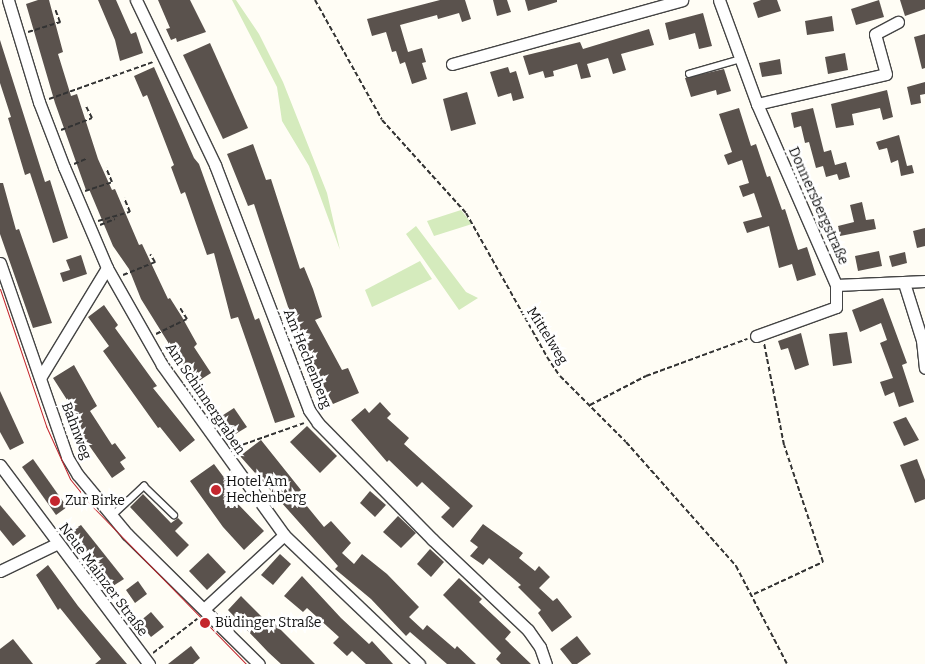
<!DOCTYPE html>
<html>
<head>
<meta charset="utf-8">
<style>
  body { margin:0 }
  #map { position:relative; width:925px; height:664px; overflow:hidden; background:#fffdf5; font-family:Bitter,serif }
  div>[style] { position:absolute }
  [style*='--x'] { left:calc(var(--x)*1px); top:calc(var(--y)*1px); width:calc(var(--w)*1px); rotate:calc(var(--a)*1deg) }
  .green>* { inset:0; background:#d5ebbd }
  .building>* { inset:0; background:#5a524d }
  .path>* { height:2px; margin-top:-1px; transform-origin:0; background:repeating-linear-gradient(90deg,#333 0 5px,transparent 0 7.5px) }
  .roads { filter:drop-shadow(1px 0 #444) drop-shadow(-1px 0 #444) drop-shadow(0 1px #444) drop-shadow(0 -1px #444) }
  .service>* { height:5.5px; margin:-2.75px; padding:0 2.75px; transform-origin:2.75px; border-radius:2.75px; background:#fff }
  .minor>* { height:11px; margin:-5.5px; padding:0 5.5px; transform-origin:5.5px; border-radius:5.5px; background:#fff }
  .tram>* { height:1px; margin:-0.5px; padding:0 0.5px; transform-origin:0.5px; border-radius:0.5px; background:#c4262e }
  .dots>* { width:14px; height:14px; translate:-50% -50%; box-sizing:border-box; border:2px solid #fff; border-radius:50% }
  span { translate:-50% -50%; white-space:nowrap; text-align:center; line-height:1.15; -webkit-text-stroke:5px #fff; paint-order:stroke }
  .street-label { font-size:14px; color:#111 }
  .poi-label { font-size:14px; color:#111 }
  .left { translate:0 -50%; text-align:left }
</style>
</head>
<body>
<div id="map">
  <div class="green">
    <div style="clip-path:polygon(232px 0,236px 0,259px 34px,283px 82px,327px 193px,340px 250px,309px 166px,282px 121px,277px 87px)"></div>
    <div style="clip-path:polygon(461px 210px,472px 224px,434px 236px,427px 221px)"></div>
    <div style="clip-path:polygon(416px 226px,466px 292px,478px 298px,459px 310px,406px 234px)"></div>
    <div style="clip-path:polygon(420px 261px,432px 279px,372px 307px,365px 290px)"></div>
  </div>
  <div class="building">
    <div style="clip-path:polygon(38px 0,49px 0,63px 52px,58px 54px,71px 96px,77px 94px,98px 159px,112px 190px,115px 189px,139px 245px,142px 244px,168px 299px,170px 298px,182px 317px,197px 344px,194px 347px,211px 373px,194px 384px,141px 299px,129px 269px,113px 246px,89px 189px,86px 190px,55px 103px,26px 4px)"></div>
    <div style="clip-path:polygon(98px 0,116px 0,131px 34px,136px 32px,143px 53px,120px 61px,115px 40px)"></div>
    <div style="clip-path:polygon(158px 0,190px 0,206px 32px,177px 42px,176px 38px,171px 40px,166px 29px,170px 28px)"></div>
    <div style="clip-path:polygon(440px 0,465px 0,471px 19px,462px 22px,459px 13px,438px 19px,437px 15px,400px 25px,408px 52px,422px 48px,426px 62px,422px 63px,427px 79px,412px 84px,405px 62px,400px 64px,396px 51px,392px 52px,386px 32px,372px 36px,367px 19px)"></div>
    <div style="clip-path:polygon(493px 0,507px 0,511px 12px,497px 16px)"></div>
    <div style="clip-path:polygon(525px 0,557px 0,557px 2px,528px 11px)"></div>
    <div style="clip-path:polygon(761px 0,777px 0,781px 11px,758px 18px,753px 3px)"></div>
    <div style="clip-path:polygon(879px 0,884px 17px,856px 25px,851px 9px)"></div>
    <div style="clip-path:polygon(900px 0,925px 0,925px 9px,905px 16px)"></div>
    <div style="clip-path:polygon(703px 13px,712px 46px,699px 49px,695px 33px,669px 40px,665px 23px)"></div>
    <div style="clip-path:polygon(832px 16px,834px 31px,807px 35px,805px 21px)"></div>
    <div style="clip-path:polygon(649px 29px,654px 45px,621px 54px,626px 70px,613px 74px,608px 58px,587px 64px,591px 77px,581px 79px,577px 64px,553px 71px,554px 76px,545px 78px,543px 71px,529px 75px,523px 56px,580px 42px,583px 49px)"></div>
    <div style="clip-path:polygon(925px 34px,925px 68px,922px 69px,914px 37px)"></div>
    <div style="clip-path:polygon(0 40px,45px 182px,50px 180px,68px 238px,53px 243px,30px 173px,25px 175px,8px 118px,11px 117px,0 83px)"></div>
    <div style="clip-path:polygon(210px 43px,248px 128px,223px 139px,183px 55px)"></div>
    <div style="clip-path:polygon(845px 53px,848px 70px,828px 74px,825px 57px)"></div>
    <div style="clip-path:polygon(780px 59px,782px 74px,762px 77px,759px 63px)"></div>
    <div style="clip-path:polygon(154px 67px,194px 158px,199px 164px,255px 320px,259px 318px,295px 417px,275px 423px,238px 317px,231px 319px,214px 253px,207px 255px,185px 192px,181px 194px,171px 167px,174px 165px,147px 95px,143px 97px,134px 76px)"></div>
    <div style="clip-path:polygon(508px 67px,510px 73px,516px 71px,524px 98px,513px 101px,511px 93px,498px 97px,490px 72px)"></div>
    <div style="clip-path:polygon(724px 69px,731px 91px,717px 95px,716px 90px,691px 97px,685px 78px)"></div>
    <div style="clip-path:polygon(925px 82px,925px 94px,920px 95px,921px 103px,911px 105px,907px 87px)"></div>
    <div style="clip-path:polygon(887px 90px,893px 117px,883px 120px,880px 108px,852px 114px,854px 125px,836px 128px,831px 104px)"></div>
    <div style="clip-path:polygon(467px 92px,476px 124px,451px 131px,443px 99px)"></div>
    <div style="clip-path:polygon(739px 108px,751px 146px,756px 144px,767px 177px,770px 176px,782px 210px,785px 209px,798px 250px,807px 247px,816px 275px,797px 281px,792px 264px,779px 268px,769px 226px,747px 233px,743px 222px,762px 217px,754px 193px,743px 197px,739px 186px,749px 183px,742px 160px,728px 165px,724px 155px,732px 152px,719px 114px)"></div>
    <div style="clip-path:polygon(813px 108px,824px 152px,831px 150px,835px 165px,846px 162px,850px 177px,839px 180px,837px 174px,826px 177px,823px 166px,816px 168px,809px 142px,805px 143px,801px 126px,794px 128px,791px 113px)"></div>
    <div style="clip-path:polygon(899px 135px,907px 166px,912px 165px,914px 173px,901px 176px,898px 160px,891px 163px,887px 148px,879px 150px,876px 142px)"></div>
    <div style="clip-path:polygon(253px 144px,266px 180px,271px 179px,300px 269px,304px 267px,313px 289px,322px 317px,315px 320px,342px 370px,348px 368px,359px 393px,333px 404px,298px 337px,254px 204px,248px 206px,227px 154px)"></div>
    <div style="clip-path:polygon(0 183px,3px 183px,16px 230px,19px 229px,52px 323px,33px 328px,0 234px)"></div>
    <div style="clip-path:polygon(862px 202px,866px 220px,874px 219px,876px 229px,840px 236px,838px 226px,854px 222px,850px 205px)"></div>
    <div style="clip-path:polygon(925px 228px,925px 246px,917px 248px,913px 231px)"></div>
    <div style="clip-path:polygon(879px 251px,882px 266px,858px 271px,855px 256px)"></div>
    <div style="clip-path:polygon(905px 252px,907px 263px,892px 267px,889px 256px)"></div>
    <div style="clip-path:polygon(81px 255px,87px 274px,63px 282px,60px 273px,70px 270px,66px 260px)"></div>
    <div style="clip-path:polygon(883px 298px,907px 363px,902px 365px,914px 402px,899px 407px,894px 392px,885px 396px,880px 382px,893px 378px,880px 343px,887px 340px,881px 323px,860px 332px,852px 310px)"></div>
    <div style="clip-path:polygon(104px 305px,118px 325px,115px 328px,157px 386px,153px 388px,195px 440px,180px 452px,160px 427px,158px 428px,103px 351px,109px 346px,88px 317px)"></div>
    <div style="clip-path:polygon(847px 332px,852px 363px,833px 366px,829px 334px)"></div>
    <div style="clip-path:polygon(801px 333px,809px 365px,795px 370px,788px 348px,781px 350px,778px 341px)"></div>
    <div style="clip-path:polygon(74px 365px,97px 406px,90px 411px,112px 445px,115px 443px,126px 458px,120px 462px,125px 469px,112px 478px,81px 434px,66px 406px,69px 403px,53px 378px)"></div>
    <div style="clip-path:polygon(0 391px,24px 443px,10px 450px,0 432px)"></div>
    <div style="clip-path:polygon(380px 402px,391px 414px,387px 418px,409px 438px,404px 444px,473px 506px,453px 528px,441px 517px,450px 508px,422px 482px,417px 487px,389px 460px,387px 462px,351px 420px,365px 408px,369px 413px)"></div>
    <div style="clip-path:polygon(234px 408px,247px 427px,229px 438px,217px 419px)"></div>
    <div style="clip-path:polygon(906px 417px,919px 440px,904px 446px,893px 422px)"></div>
    <div style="clip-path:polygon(307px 426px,337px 456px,320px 473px,290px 442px)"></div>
    <div style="clip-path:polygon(261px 440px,301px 490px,297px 494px,324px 527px,331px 521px,351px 543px,342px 553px,354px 564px,362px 554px,387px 574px,419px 607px,409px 617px,423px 630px,427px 625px,455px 649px,457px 646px,476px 664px,447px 664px,410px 632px,406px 636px,371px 599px,335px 569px,338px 566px,240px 456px)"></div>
    <div style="clip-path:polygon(33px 459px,67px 507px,56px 515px,22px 467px)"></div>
    <div style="clip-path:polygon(917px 459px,925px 480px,925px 499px,915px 503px,900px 465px)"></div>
    <div style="clip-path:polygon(214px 464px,240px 499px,236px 502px,264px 531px,244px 550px,223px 527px,190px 481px)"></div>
    <div style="clip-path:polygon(370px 491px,386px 505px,375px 517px,360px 503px)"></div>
    <div style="clip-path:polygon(143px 494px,171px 523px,178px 518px,183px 523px,175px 531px,189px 545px,177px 557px,130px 507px)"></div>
    <div style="clip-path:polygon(0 505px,26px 536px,13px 546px,0 530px)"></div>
    <div style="clip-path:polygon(398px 516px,416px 533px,401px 548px,383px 532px)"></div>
    <div style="clip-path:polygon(483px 524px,523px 553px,519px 558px,535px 571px,539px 566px,550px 577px,539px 588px,553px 601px,557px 598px,572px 617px,552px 632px,538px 613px,541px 610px,518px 587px,521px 585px,489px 558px,483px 565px,470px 556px,478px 547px,470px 541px)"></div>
    <div style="clip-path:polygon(81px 525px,124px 579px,113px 586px,70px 532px)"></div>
    <div style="clip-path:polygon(430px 549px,444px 562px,431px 577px,417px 564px)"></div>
    <div style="clip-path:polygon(208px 553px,226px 572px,207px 590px,189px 571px)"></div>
    <div style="clip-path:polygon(280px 554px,291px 564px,273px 585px,261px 575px)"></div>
    <div style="clip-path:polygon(48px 565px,78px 606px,127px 664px,95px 664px,101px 659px,60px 608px,58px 610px,36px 575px)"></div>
    <div style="clip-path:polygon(302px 576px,341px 618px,369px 644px,372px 641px,393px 664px,366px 664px,352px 651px,347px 656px,333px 643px,339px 637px,307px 608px,303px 612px,284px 596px)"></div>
    <div style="clip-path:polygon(459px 578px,482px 599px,479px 602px,511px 632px,505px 639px,531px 664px,501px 664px,496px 659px,501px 653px,443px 595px)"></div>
    <div style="clip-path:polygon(138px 581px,147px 594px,135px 603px,126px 590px)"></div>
    <div style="clip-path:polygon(241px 596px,268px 623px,271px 620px,315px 664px,281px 664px,268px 652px,228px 610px)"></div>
    <div style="clip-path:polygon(151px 612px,164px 627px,151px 637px,139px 622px)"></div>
    <div style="clip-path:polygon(577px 636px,591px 654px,577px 664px,572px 664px,560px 649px)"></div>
    <div style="clip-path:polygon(13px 639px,33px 664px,0 664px,0 649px)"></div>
    <div style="clip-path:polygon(191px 646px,200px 658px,193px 664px,168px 664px)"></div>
  </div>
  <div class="path">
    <div style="--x:315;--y:0;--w:137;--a:60.8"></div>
    <div style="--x:382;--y:120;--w:125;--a:47.9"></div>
    <div style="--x:466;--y:213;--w:165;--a:60.6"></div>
    <div style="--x:547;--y:357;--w:23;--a:56"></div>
    <div style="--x:560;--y:376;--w:93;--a:45"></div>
    <div style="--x:626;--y:442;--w:166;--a:48.4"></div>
    <div style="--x:736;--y:566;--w:110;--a:62.5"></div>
    <div style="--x:28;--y:32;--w:34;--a:-17"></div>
    <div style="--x:60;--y:22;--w:14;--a:-111"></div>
    <div style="--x:49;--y:99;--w:110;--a:-19.6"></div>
    <div style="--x:61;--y:130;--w:33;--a:-21"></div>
    <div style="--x:92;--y:118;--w:13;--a:-117"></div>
    <div style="--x:74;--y:164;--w:13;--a:-23"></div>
    <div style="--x:85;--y:191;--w:28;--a:-18"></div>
    <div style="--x:112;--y:182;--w:15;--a:-113"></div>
    <div style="--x:98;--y:221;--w:33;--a:-16"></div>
    <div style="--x:130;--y:212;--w:15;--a:-113"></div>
    <div style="--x:100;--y:225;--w:16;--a:-22"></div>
    <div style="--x:123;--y:275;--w:35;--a:-22"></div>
    <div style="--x:155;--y:262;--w:9;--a:-122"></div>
    <div style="--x:156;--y:334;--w:34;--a:-26"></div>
    <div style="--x:187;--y:319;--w:13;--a:-122"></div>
    <div style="--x:590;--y:405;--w:63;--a:-27.4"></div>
    <div style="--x:646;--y:376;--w:108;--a:-20.1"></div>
    <div style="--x:236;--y:447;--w:72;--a:-19.4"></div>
    <div style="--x:754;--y:594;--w:76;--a:-24.9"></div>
    <div style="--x:823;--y:562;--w:123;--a:-108.4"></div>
    <div style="--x:784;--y:445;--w:104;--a:-101.1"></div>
    <div style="--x:153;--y:653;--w:56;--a:-37.7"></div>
  </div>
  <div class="roads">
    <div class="service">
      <div style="--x:689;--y:74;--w:54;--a:-16.1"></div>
      <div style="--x:112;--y:516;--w:44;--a:-43.2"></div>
      <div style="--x:144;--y:486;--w:42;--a:44"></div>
    </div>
    <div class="minor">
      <div style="--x:8;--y:0;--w:107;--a:73.1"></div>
      <div style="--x:39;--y:102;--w:70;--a:69"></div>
      <div style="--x:64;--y:167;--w:110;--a:66.9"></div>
      <div style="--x:107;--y:268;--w:112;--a:60.4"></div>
      <div style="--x:162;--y:365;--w:209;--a:54.3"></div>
      <div style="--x:284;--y:535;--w:187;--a:43.7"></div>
      <div style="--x:136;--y:0;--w:183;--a:64.4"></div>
      <div style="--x:215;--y:165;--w:262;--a:69"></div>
      <div style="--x:309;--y:410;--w:16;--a:55"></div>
      <div style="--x:318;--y:423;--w:163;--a:45.5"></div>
      <div style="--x:432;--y:539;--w:132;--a:43.5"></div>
      <div style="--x:528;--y:630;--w:21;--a:55"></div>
      <div style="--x:540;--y:647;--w:18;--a:71"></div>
      <div style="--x:719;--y:0;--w:111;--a:69.9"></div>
      <div style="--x:757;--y:104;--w:197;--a:66.4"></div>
      <div style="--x:836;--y:285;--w:89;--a:-2.6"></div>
      <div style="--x:452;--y:64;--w:239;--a:-15.5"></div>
      <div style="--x:757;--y:104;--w:132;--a:-13.1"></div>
      <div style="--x:886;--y:74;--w:41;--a:-105.4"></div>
      <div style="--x:875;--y:34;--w:26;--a:-28"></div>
      <div style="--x:0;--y:263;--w:205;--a:70.9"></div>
      <div style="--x:67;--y:457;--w:21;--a:59"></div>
      <div style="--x:78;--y:475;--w:77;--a:50.3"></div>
      <div style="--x:127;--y:534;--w:185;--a:44.6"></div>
      <div style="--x:904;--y:283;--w:60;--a:72.5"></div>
      <div style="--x:922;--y:340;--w:28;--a:84"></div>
      <div style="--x:756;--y:336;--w:85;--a:-19.9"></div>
      <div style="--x:836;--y:307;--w:22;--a:-90"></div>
      <div style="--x:40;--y:378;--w:129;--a:-58.7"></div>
      <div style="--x:0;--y:465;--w:249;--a:53.2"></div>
      <div style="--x:0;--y:571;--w:62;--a:-25.7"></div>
      <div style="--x:204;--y:609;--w:109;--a:-42.8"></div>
    </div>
  </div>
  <div class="tram">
    <div style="--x:0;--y:289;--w:145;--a:71.4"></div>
    <div style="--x:46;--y:426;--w:58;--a:65.6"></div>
    <div style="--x:70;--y:479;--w:33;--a:51"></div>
    <div style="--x:91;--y:505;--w:222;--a:45.7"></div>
  </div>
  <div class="dots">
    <div style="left:216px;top:490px;background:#c4262e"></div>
    <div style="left:55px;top:501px;background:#c4262e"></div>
    <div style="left:205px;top:623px;background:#c4262e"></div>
  </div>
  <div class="street-label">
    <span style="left:818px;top:206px;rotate:66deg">Donnersbergstraße</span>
    <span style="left:547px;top:336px;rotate:58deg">Mittelweg</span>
    <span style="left:307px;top:359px;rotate:68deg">Am Hechenberg</span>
    <span style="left:205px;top:399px;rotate:56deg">Am Schinnergraben</span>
    <span style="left:76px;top:431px;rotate:69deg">Bahnweg</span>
    <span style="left:103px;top:580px;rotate:53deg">Neue Mainzer Straße</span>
  </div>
  <div class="poi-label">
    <span class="left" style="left:226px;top:490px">Hotel Am<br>Hechenberg</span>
    <span class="left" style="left:65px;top:501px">Zur Birke</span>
    <span class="left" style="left:215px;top:623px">Büdinger Straße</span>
  </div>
</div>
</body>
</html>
